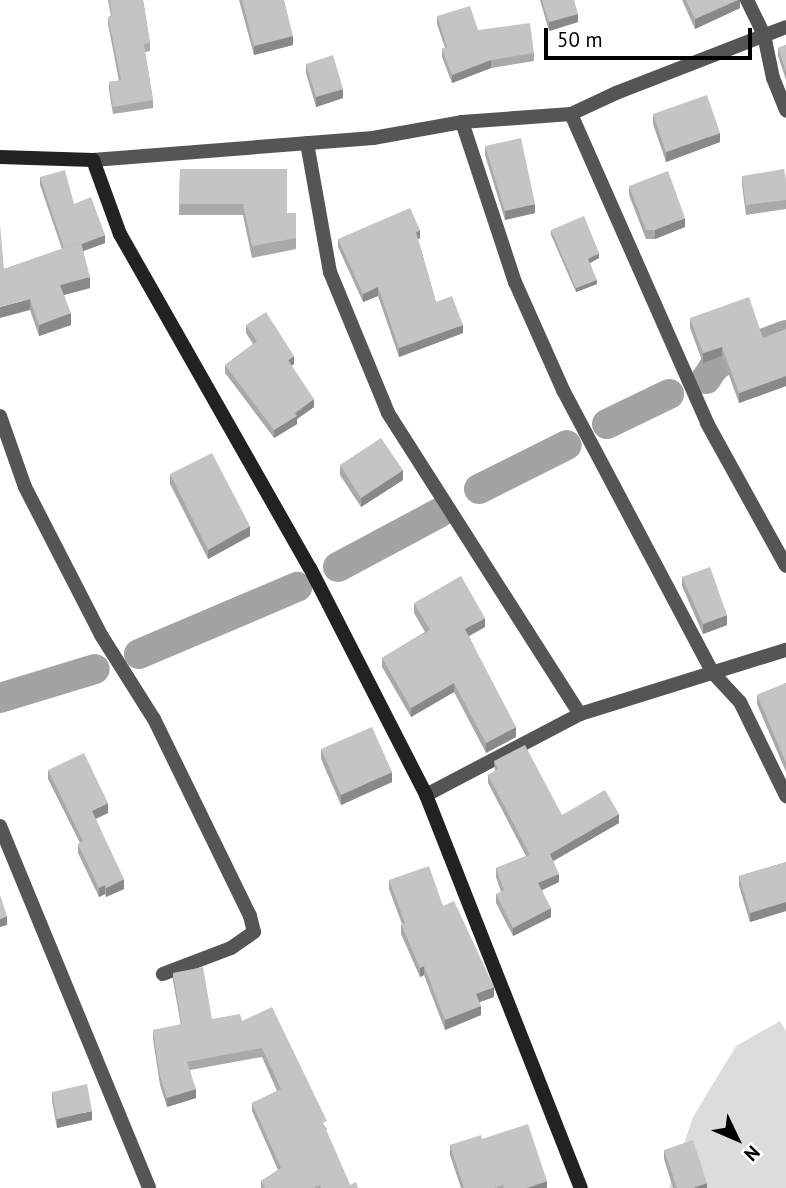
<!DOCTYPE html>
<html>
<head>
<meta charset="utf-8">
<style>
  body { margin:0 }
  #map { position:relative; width:786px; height:1188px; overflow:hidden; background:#fff; font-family:"PT Sans",sans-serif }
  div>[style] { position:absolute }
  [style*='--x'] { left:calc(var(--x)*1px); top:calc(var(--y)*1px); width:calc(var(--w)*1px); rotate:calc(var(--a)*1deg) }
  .green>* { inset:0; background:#dcdcdc }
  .canal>* { height:30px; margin:-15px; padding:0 15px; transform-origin:15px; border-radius:15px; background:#a3a3a3 }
  .street>* { height:14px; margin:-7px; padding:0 7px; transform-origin:7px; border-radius:7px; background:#555 }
  .secondary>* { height:14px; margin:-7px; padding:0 7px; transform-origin:7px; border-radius:7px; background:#222 }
  .wall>* { inset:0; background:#a9a9a9 }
  .shaded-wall>* { inset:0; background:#898989 }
  .building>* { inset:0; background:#c4c4c4 }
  span { translate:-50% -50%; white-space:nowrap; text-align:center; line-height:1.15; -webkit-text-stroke:5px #fff; paint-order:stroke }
  .north { position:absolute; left:702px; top:1104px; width:70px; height:70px; -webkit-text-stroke:5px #fff; paint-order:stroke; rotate:134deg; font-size:19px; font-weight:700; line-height:28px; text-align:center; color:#000 }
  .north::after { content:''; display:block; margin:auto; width:24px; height:32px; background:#000; clip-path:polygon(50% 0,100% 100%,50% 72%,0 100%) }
  .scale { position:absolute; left:544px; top:28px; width:208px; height:32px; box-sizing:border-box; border:4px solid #000; border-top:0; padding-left:9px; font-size:21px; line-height:24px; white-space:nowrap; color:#000; -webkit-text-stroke:5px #fff; paint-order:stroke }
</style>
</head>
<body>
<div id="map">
  <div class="green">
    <div style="clip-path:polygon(780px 1021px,786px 1031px,786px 1188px,669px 1188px,693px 1117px,736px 1046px)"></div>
  </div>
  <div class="canal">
    <div style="--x:706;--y:379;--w:14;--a:-56"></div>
    <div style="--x:714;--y:367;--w:17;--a:-36"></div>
    <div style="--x:728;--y:357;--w:62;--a:-20.8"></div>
    <div style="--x:607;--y:424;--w:69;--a:-25.8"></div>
    <div style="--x:479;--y:489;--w:98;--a:-26.6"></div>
    <div style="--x:338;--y:567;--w:115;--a:-28.1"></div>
    <div style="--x:139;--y:654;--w:172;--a:-23"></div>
    <div style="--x:0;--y:698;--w:99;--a:-17"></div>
  </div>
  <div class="street">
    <div style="--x:747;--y:0;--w:39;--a:64"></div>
    <div style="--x:764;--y:35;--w:44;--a:78.2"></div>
    <div style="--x:773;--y:78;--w:35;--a:68"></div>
    <div style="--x:571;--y:114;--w:338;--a:66.2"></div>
    <div style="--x:707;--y:423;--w:163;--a:61.1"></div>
    <div style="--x:462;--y:122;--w:169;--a:71.7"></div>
    <div style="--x:515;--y:282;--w:118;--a:66"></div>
    <div style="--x:563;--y:390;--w:319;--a:62.1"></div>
    <div style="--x:712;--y:672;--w:41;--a:47"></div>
    <div style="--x:740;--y:702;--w:105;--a:63.9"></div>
    <div style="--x:307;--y:143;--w:131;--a:79.9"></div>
    <div style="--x:330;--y:272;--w:152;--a:67.6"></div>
    <div style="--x:388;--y:413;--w:357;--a:57.5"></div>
    <div style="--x:93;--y:160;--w:281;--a:-4.5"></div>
    <div style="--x:373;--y:138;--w:90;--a:-10.2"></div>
    <div style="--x:462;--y:122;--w:109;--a:-4.2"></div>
    <div style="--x:571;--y:114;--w:50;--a:-25"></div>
    <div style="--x:616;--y:93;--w:182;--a:-21.2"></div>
    <div style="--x:0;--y:416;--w:75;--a:70.6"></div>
    <div style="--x:25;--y:487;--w:166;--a:62.8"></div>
    <div style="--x:101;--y:635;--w:99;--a:57.8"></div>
    <div style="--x:154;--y:719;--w:219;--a:64"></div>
    <div style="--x:250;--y:916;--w:16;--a:76"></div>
    <div style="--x:254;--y:932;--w:28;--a:145"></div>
    <div style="--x:231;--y:948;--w:73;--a:159.1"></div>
    <div style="--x:426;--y:795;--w:174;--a:-27.7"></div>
    <div style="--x:580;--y:714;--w:216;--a:-17.3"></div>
    <div style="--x:0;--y:826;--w:391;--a:67.6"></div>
  </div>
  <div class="secondary">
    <div style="--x:0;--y:157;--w:93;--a:1.8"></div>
    <div style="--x:93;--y:160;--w:79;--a:70"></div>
    <div style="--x:120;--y:234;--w:384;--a:60.4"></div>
    <div style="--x:310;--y:568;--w:255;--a:62.9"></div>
    <div style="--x:426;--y:795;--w:422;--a:68.5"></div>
  </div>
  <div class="wall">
    <div style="clip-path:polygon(108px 0,143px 0,150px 43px,150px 51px,145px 52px,153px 100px,153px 108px,113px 114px,109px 90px,109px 82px,119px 81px,108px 24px,108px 17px,111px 16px)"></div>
    <div style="clip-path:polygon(239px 0,284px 0,293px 45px,254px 55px)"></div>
    <div style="clip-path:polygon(540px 0,574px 0,578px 22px,549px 31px)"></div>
    <div style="clip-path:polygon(682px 0,740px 0,740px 8px,695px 29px)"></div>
    <div style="clip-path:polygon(437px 16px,478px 30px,534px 53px,534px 61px,491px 68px,452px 83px,442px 57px,442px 49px,445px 48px,437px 24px)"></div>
    <div style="clip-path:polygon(786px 45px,786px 80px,778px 56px,778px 48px)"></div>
    <div style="clip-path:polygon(306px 64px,343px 98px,316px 107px,306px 73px)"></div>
    <div style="clip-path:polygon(653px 114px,720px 142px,666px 162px,653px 124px)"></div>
    <div style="clip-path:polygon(485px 146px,535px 213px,505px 220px,485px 155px)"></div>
    <div style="clip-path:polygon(180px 169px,287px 213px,296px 213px,296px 249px,252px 258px,243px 215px,179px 215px)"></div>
    <div style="clip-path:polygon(742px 176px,786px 180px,786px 209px,746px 215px,742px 185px)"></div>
    <div style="clip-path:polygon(40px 177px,74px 204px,105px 243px,83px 251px,90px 288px,64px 295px,71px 325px,39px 336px,30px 310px,4px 269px,62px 249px,40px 185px)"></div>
    <div style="clip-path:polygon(629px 186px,685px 227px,655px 239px,646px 239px,629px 195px)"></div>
    <div style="clip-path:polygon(551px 230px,599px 258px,590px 263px,597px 284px,576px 292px,551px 235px)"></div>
    <div style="clip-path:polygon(420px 238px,418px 239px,436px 302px,463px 333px,399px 357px,378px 296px,363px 302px,338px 247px,338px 239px)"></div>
    <div style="clip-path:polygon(690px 318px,763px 338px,786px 329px,786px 386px,739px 403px,722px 356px,703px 363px,690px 328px)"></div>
    <div style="clip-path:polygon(246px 325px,294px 364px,291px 366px,314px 407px,297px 419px,297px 424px,274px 438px,225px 373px,225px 365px,253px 344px,246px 333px)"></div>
    <div style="clip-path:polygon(340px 465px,403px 480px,361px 507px,340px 475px)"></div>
    <div style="clip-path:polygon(170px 474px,250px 536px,208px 559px,170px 484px)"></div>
    <div style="clip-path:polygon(682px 577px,727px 625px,703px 634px,682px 586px)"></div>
    <div style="clip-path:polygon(414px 603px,485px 627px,469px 636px,516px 737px,486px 753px,454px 692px,411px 717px,382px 667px,382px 658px,425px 632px,414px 613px)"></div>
    <div style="clip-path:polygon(786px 683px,786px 772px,757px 704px,757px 695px)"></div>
    <div style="clip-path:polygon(321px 749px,392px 782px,341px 805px,321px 759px)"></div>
    <div style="clip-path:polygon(494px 761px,562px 815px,619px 823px,553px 861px,559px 882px,542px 890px,551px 917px,513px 936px,496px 903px,496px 894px,501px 892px,496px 877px,496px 868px,526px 856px,488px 783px,488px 775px,495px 771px)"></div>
    <div style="clip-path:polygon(48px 770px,108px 813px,96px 819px,124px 889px,106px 897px,105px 894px,99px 897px,78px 853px,78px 844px,80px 843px,48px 779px)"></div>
    <div style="clip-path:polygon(786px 862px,786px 911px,750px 922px,739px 886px,739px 876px)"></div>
    <div style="clip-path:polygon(389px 880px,443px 906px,494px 997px,480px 1002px,481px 1015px,445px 1030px,424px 975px,420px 977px,401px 934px,401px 924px,402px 924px,389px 889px)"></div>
    <div style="clip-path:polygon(173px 973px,212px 1019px,242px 1021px,327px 1129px,326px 1130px,350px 1185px,358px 1188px,261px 1188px,261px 1181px,278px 1170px,252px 1111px,252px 1103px,277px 1091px,262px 1057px,190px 1070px,196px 1098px,167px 1107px,160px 1085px,153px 1039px,153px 1030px,181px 1025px,173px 981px)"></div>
    <div style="clip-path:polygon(52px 1092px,92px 1120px,57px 1128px,52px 1101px)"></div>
    <div style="clip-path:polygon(482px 1139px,547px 1188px,461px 1188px,450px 1155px,450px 1145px)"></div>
    <div style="clip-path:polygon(664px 1150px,707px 1188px,673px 1188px,664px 1159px)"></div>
  </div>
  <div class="shaded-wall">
    <div style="clip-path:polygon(738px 0,740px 0,740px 8px,695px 29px,695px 19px)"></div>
    <div style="clip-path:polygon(578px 14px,578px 22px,549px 31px,549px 22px)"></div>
    <div style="clip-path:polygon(293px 36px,293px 45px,254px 55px,254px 46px)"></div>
    <div style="clip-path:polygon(491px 60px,491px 68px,452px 83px,452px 75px)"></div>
    <div style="clip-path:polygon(343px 89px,343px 98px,316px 107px,316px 97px)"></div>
    <div style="clip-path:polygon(720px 133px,720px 142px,666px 162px,666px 152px)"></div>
    <div style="clip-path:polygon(535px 204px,535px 213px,505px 220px,505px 211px)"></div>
    <div style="clip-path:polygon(685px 218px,685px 227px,655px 239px,655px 230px)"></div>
    <div style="clip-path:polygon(420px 230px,420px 238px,416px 240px,416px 232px)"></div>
    <div style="clip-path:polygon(105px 235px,105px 243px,65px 258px,65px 250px)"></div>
    <div style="clip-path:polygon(599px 253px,599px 258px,588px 264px,588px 259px)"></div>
    <div style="clip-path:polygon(90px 277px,90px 288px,60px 296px,60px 285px)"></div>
    <div style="clip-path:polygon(597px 280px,597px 284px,576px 292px,576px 288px)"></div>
    <div style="clip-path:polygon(378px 287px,378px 296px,363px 302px,363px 294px)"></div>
    <div style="clip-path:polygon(30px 299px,30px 310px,0 318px,0 307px)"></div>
    <div style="clip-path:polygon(71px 313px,71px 325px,39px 336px,39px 325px)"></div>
    <div style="clip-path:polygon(463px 325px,463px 333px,399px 357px,399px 348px)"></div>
    <div style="clip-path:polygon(722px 347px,722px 356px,703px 363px,703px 353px)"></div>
    <div style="clip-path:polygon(294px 356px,294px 364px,288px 368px,288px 360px)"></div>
    <div style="clip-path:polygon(786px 376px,786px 386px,739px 403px,739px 393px)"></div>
    <div style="clip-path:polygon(314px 399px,314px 407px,297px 419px,297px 424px,274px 438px,274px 430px)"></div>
    <div style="clip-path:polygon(403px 470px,403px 480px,361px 507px,361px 498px)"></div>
    <div style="clip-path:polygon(250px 526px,250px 536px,208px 559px,208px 550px)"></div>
    <div style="clip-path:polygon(727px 615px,727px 625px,703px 634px,703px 624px)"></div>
    <div style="clip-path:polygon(485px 618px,485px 627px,465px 638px,465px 629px)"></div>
    <div style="clip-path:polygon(454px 683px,454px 692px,411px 717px,411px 708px)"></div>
    <div style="clip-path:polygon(516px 727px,516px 737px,486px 753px,486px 743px)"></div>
    <div style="clip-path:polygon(392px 772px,392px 782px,341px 805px,341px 795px)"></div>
    <div style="clip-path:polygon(108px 803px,108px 813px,92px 820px,92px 811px)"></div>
    <div style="clip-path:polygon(619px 814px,619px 823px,550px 863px,550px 854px)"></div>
    <div style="clip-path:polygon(559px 874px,559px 882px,538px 892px,538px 883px)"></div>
    <div style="clip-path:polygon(124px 879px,124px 889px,106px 897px,106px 888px)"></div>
    <div style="clip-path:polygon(105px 885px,105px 894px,99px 897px,99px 888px)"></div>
    <div style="clip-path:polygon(786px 902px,786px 911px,750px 922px,750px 913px)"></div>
    <div style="clip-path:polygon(551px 908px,551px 917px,513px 936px,513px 928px)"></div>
    <div style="clip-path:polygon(7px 916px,7px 925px,0 927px,0 919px)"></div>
    <div style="clip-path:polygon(424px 966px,424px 975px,420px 977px,420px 968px)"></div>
    <div style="clip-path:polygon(494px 987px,494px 997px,476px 1003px,476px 994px)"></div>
    <div style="clip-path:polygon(481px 1006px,481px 1015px,445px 1030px,445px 1020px)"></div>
    <div style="clip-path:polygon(196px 1089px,196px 1098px,167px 1107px,167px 1098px)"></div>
    <div style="clip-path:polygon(92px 1111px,92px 1120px,57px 1128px,57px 1119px)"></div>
    <div style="clip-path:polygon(547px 1181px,547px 1188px,527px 1188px)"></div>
    <div style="clip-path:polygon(707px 1183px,707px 1188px,693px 1188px)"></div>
  </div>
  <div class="building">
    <div style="clip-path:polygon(110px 0,143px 0,150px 43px,144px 44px,153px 100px,113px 107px,109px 82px,121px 80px,108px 17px,112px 16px)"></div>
    <div style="clip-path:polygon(242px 0,284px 0,293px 36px,254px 46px)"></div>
    <div style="clip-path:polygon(542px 0,574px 0,578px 14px,549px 22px)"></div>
    <div style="clip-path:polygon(686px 0,738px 0,695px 19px)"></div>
    <div style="clip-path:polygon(470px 6px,478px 30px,530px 23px,534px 53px,491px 60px,452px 75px,442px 49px,447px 47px,437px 16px)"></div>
    <div style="clip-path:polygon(786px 45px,786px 72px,778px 48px)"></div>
    <div style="clip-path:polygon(333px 55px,343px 89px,316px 97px,306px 64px)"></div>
    <div style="clip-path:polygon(707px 95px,720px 133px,666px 152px,653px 114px)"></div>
    <div style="clip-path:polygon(521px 138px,535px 204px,505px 211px,485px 146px)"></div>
    <div style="clip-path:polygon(180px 169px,287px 169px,287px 213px,296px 213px,296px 238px,252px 246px,243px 204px,179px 204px)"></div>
    <div style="clip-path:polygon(784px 169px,786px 180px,786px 200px,746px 205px,742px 176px)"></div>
    <div style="clip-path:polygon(65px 170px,74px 204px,91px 197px,105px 235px,82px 244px,81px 242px,64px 248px,40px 177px)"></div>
    <div style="clip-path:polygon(668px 171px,685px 218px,655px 230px,646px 230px,629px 186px)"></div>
    <div style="clip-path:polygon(410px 208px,420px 230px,416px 232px,436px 302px,452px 296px,463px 325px,399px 348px,378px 287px,363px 294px,338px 239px)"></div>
    <div style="clip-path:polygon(584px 216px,599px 253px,588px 259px,597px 280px,576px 288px,551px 230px)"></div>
    <div style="clip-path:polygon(0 224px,4px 269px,81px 242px,90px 277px,60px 285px,71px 313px,39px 325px,30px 299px,0 307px)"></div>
    <div style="clip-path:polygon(749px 297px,763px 338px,786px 329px,786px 376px,739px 393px,722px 347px,703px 353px,690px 318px)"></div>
    <div style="clip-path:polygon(266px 312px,294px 356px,288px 360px,314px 399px,295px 413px,297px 416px,274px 430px,225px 365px,257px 341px,246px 325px)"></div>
    <div style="clip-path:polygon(381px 438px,403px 470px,361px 498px,340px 465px)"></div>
    <div style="clip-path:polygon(212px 453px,250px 526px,208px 550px,170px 474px)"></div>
    <div style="clip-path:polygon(710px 567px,727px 615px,703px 624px,682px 577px)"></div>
    <div style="clip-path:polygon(461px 576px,485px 618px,465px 629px,516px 727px,486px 743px,454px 683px,411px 708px,382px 658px,430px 630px,414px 603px)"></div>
    <div style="clip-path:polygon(786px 683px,786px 763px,757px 695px)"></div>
    <div style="clip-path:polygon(372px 727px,392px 772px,341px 795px,321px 749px)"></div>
    <div style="clip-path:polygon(525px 745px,562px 815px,605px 790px,619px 814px,550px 854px,559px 874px,538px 883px,551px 908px,513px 928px,496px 894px,504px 890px,496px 868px,530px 855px,488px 775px,498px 769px,494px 761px)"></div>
    <div style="clip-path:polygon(84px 753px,108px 803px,92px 811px,124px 879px,106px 888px,105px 885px,99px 888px,78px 844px,83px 841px,48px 770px)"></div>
    <div style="clip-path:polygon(786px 862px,786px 902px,750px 913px,739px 876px)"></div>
    <div style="clip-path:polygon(429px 866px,443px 906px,454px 901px,494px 987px,476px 994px,481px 1006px,445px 1020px,424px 966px,420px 968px,401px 924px,405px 923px,389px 880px)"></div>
    <div style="clip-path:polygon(0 895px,7px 916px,0 919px)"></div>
    <div style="clip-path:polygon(203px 967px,212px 1019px,240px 1014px,242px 1021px,272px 1007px,327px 1121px,323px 1123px,350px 1185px,356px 1182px,358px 1188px,321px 1188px,320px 1185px,314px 1188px,265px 1188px,261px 1181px,281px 1168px,252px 1103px,281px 1089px,262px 1048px,187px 1062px,196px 1089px,167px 1098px,160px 1076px,153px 1030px,182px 1024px,173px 973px)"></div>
    <div style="clip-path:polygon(87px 1084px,92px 1111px,57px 1119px,52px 1092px)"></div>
    <div style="clip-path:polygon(528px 1124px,547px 1181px,527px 1188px,504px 1188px,503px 1185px,494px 1188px,464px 1188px,450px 1145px,481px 1135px,482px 1139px)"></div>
    <div style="clip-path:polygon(693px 1140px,707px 1183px,693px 1188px,677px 1188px,664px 1150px)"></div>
  </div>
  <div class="north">N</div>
  <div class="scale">50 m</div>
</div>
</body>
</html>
